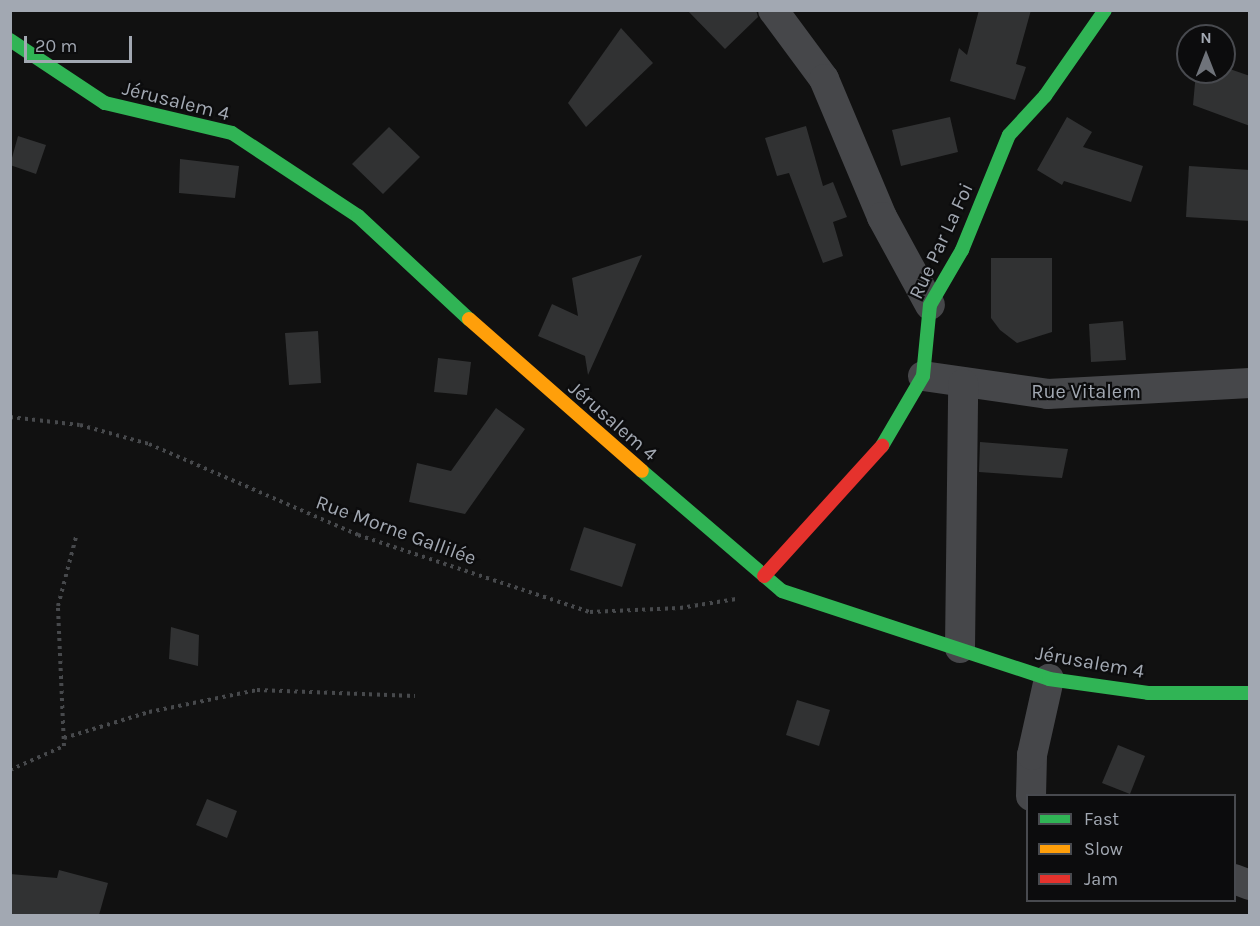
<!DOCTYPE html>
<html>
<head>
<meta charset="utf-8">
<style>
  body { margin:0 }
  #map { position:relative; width:1260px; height:926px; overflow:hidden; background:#111; font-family:Karla,sans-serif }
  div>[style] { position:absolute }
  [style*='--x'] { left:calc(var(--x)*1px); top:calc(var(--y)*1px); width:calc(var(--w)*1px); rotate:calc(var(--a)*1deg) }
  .building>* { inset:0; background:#313233 }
  .path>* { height:4px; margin-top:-2px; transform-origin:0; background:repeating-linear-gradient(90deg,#47494c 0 3px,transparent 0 7.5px) }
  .street>* { height:30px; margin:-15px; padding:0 15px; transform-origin:15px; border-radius:15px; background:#46474a }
  .fast>* { height:14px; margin:-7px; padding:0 7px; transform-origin:7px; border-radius:7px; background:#30b455 }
  .slow>* { height:14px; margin:-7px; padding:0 7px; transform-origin:7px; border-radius:7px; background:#ff9f0a }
  .jam>* { height:14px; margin:-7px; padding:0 7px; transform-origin:7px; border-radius:7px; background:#e5322d }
  span { translate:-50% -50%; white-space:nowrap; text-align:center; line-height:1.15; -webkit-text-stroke:4.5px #0c0c0d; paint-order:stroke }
  .street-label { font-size:20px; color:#a2a8b2 }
  .frame { position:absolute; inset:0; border:12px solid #a2a8b2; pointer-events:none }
  .legend { position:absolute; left:1026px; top:794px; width:210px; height:108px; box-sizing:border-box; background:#0c0c0d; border:2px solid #484a4f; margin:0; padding:8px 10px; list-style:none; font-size:18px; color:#a2a8b2 }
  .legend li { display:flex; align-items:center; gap:12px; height:30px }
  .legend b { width:30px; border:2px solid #484a4f }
  .north { position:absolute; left:1176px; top:24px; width:60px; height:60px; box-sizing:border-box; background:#0c0c0d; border:2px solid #484a4f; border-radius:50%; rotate:0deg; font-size:16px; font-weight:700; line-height:24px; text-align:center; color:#a2a8b2 }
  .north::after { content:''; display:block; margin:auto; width:21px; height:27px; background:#6f737a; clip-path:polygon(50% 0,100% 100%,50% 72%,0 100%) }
  .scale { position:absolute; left:24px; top:36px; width:108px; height:27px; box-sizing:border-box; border:3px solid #a2a8b2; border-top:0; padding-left:8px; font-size:18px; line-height:21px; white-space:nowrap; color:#a2a8b2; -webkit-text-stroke:4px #0c0c0d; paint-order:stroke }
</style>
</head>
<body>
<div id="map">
  <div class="building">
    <div style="clip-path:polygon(687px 10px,756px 10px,758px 17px,725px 49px)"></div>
    <div style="clip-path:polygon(979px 10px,1031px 10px,1016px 64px,1026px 67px,1015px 100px,950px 81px,959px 48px,967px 55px)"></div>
    <div style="clip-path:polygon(621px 28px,653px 63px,586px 127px,568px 103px)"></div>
    <div style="clip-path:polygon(1224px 67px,1250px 76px,1250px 126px,1193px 105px,1196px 72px,1224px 72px)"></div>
    <div style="clip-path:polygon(950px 117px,958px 152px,901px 166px,892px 130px)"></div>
    <div style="clip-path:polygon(1067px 117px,1092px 132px,1083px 147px,1143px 166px,1131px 202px,1064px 181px,1062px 185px,1037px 170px)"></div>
    <div style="clip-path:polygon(806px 126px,823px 186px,833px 182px,847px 217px,833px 222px,843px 256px,823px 263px,789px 173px,777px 176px,765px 138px)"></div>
    <div style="clip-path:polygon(389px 127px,420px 157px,383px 194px,352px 164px)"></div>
    <div style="clip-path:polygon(18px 136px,46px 145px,36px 174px,10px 165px)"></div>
    <div style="clip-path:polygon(180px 159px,239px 166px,235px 198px,179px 193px)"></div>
    <div style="clip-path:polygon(1189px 166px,1250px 170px,1250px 221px,1186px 217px)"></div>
    <div style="clip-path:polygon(642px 255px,588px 375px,585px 356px,538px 336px,552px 304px,578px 316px,572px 278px)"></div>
    <div style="clip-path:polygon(991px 258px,1052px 258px,1052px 332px,1017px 343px,1000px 330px,991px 318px)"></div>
    <div style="clip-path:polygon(1123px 321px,1126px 360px,1091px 362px,1089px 324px)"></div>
    <div style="clip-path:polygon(318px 331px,321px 383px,289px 385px,285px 333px)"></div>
    <div style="clip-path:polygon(438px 358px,471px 362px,467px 395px,434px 392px)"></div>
    <div style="clip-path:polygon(496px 408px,525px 429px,465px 514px,409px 502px,417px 463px,451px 471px)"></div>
    <div style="clip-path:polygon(980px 442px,1068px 449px,1062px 478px,979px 472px)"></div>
    <div style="clip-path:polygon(584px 527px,636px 544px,622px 587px,570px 570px)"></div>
    <div style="clip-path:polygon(171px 627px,199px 635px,198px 666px,169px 659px)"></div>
    <div style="clip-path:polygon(797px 700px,830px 710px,819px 746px,786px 735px)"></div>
    <div style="clip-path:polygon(1118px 745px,1145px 756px,1130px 794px,1102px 783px)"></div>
    <div style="clip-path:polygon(207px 799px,237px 811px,227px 838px,196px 825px)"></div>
    <div style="clip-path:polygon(59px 870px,108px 883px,99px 915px,10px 915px,10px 874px,57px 878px)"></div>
  </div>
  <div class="path">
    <div style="--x:10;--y:417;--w:70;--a:6.5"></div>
    <div style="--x:80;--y:425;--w:72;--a:15.4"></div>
    <div style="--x:149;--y:444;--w:228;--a:23.5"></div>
    <div style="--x:358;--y:535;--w:244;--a:18.4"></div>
    <div style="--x:590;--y:612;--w:90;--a:-2.5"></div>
    <div style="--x:680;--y:608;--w:57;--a:-9.1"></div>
    <div style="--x:64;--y:738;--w:89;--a:-17"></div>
    <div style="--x:149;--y:712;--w:110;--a:-11.5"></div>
    <div style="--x:257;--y:690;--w:158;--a:2.2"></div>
    <div style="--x:10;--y:770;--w:59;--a:-24"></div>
    <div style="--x:64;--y:746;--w:140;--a:-92.5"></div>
    <div style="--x:58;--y:606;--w:71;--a:-75.4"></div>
  </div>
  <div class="street">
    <div style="--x:773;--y:10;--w:86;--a:53.5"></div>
    <div style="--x:824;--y:79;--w:150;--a:67.2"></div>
    <div style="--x:882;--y:217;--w:100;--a:61.4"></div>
    <div style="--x:923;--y:376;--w:126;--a:8.2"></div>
    <div style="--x:1048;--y:394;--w:202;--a:-3.1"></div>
    <div style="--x:960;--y:648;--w:264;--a:-89.3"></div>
    <div style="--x:1031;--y:796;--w:41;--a:-88.6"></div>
    <div style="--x:1032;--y:755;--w:78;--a:-77.4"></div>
    <div style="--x:1234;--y:879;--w:17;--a:21"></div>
  </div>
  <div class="fast">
    <div style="--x:10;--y:40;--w:114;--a:33.6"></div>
    <div style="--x:105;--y:103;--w:130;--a:13.3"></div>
    <div style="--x:232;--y:133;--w:151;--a:33.4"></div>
    <div style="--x:358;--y:216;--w:151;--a:42.9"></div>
    <div style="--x:882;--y:446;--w:81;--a:-59.6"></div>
    <div style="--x:923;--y:376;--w:71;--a:-84.4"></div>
    <div style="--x:930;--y:305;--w:64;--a:-59.8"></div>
    <div style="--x:962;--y:250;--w:124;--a:-67.8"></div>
    <div style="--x:1009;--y:135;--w:53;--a:-47.3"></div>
    <div style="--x:1045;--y:96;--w:105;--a:-55.1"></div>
    <div style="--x:642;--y:471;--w:184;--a:40.6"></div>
    <div style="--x:782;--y:591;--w:281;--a:18.2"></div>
    <div style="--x:1049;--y:679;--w:100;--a:8"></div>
    <div style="--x:1148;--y:693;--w:102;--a:0"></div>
  </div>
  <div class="slow">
    <div style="--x:469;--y:319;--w:230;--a:41.3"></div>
  </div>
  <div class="jam">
    <div style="--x:764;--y:576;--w:176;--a:-47.8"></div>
  </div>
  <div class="street-label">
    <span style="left:176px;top:101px;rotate:14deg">Jérusalem 4</span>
    <span style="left:941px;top:241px;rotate:-65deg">Rue Par La Foi</span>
    <span style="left:1086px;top:391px">Rue Vitalem</span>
    <span style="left:613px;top:421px;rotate:41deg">Jérusalem 4</span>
    <span style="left:396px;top:530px;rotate:20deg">Rue Morne Gallilée</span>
    <span style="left:1090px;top:662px;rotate:10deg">Jérusalem 4</span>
  </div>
  <div class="frame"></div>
  <ul class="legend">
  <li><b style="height:8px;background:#30b455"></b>Fast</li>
  <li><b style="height:8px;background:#ff9f0a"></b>Slow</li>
  <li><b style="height:8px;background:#e5322d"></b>Jam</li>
  </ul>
  <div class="north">N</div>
  <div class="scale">20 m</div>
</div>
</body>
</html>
